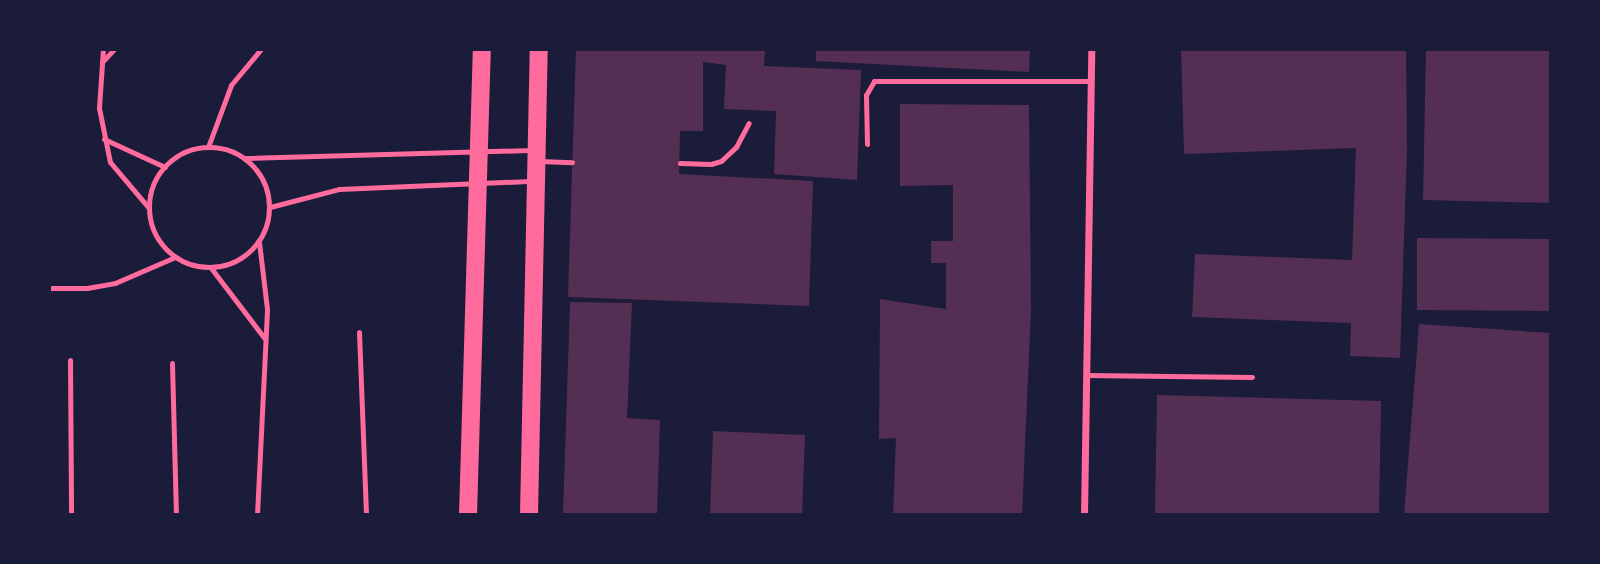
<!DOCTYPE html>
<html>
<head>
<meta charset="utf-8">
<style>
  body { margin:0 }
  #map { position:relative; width:1600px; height:564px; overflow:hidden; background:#1b1b3a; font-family:Roboto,sans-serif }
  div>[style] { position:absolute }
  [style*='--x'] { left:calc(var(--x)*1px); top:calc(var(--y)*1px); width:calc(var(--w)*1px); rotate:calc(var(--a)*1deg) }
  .building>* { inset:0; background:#542f53 }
  .service>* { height:5px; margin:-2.5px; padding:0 2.5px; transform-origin:2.5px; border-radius:2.5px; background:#ff6b9d }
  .service>.ring { margin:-2.5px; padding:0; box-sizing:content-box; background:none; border:5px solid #ff6b9d; border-radius:50% }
  .minor>* { height:7px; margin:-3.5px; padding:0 3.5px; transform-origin:3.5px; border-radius:3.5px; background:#ff6b9d }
  .primary>* { height:18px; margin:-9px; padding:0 9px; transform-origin:9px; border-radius:9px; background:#ff6b9d }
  span { translate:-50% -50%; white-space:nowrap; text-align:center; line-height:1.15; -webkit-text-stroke:5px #1b1b3a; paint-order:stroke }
  .frame { position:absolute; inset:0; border:51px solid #1b1b3a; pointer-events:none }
</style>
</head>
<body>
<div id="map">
  <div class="building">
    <div style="clip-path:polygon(576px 49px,765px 49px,764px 66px,861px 70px,857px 180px,774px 174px,776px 111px,724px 109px,726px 65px,703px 62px,703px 131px,680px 131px,679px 174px,813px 181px,809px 306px,568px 297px)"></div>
    <div style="clip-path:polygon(816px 49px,1030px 49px,1029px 72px,816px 61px)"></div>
    <div style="clip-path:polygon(1181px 49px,1406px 49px,1407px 150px,1400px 358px,1350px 356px,1351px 323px,1192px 317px,1195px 254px,1352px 260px,1356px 148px,1184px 154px)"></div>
    <div style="clip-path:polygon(1426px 49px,1551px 49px,1551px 203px,1423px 200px)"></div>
    <div style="clip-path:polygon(900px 104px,1029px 105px,1031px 309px,1022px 515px,893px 515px,896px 438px,879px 439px,880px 299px,946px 309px,946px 263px,931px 263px,931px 241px,953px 241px,953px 185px,900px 186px)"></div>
    <div style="clip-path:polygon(1417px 238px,1551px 239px,1551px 311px,1417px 310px)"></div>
    <div style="clip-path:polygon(570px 302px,632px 303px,627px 418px,660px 420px,657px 515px,563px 515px)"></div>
    <div style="clip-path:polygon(1419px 324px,1551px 333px,1551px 515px,1404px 515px)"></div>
    <div style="clip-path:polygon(1157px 395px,1381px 401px,1379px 515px,1155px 515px)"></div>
    <div style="clip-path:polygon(713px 431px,805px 435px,802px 515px,710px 515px)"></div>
  </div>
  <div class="service">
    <div style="--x:103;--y:49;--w:59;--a:93.9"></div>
    <div style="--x:99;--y:108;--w:55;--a:78.5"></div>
    <div style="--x:110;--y:162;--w:60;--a:49.7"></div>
    <div style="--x:102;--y:62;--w:18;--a:-47"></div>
    <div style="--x:104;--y:139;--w:67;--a:24.7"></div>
    <div style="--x:867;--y:144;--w:49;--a:-91.2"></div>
    <div style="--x:866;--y:95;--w:16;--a:-60"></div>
    <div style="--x:874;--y:81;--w:217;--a:0"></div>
    <div class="ring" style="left:149px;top:147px;width:115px;height:115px"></div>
    <div style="--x:208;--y:147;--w:66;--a:-69.6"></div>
    <div style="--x:231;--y:85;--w:47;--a:-50.2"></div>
    <div style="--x:244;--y:158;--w:291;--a:-1.6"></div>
    <div style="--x:539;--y:161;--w:33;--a:2"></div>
    <div style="--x:680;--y:163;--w:31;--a:2"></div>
    <div style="--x:711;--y:164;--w:10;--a:-17"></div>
    <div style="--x:721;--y:161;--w:21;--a:-43"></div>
    <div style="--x:736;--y:147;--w:27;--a:-62"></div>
    <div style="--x:270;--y:207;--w:71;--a:-14.6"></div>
    <div style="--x:339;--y:189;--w:194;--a:-2.4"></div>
    <div style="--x:211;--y:268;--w:89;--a:52.7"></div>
    <div style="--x:49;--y:288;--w:38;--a:0"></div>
    <div style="--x:87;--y:288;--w:28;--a:-10"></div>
    <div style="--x:115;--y:283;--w:65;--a:-23.4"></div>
    <div style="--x:359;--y:332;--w:183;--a:87.8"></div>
    <div style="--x:70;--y:360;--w:155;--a:89.6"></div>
    <div style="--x:172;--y:363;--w:152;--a:88.5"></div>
    <div style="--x:1086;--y:375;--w:166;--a:0.7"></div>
    <div style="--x:257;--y:515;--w:206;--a:-87.2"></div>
    <div style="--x:267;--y:309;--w:67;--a:-96.8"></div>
  </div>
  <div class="minor">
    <div style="--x:1084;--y:515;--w:466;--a:-89.1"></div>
  </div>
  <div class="primary">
    <div style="--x:468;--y:515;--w:466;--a:-88.3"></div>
    <div style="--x:529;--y:515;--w:466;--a:-88.8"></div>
  </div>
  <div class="frame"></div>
</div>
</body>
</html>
